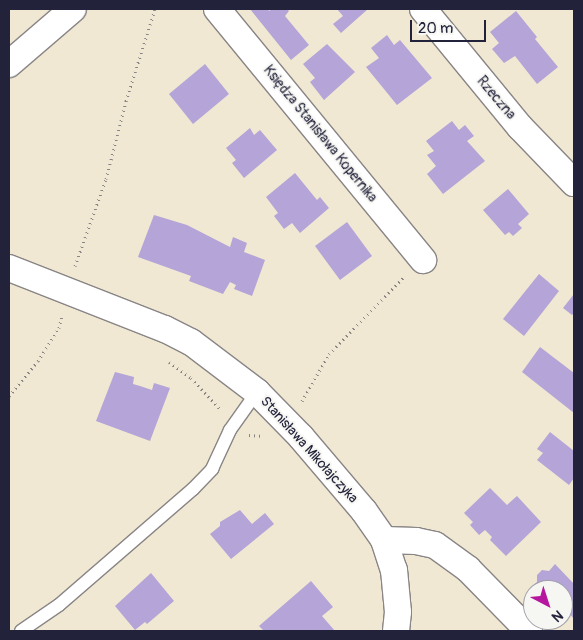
<!DOCTYPE html>
<html>
<head>
<meta charset="utf-8">
<style>
  body { margin:0 }
  #map { position:relative; width:583px; height:640px; overflow:hidden; background:#f0e8d2; font-family:Pangolin,sans-serif }
  div>[style] { position:absolute }
  [style*='--x'] { left:calc(var(--x)*1px); top:calc(var(--y)*1px); width:calc(var(--w)*1px); rotate:calc(var(--a)*1deg) }
  .building>* { inset:0; background:#b4a4d8 }
  .path>* { height:3px; margin-top:-1.5px; transform-origin:0; background:repeating-linear-gradient(90deg,#898586 0 1px,transparent 0 5px) }
  .roads { filter:drop-shadow(1px 0 #898586) drop-shadow(-1px 0 #898586) drop-shadow(0 1px #898586) drop-shadow(0 -1px #898586) }
  .lane>* { height:12px; margin:-6px; padding:0 6px; transform-origin:6px; border-radius:6px; background:#fff }
  .street>* { height:26px; margin:-13px; padding:0 13px; transform-origin:13px; border-radius:13px; background:#fff }
  span { translate:-50% -50%; white-space:nowrap; text-align:center; line-height:1.15; -webkit-text-stroke:4px #f6f6f2; paint-order:stroke }
  .street-label { font-size:14px; color:#22223b }
  .frame { position:absolute; inset:0; border:10px solid #22223b; pointer-events:none }
  .north { position:absolute; left:523px; top:580px; width:50px; height:50px; box-sizing:border-box; background:#f6f6f2; border:1px solid #a1a1a9; border-radius:50%; rotate:140deg; font-size:14px; font-weight:700; line-height:20px; text-align:center; color:#22223b }
  .north::after { content:''; display:block; margin:auto; width:18px; height:22px; background:#b5179e; clip-path:polygon(50% 0,100% 100%,50% 72%,0 100%) }
  .scale { position:absolute; left:410px; top:20px; width:76px; height:22px; box-sizing:border-box; border:2px solid #22223b; border-top:0; padding-left:6px; font-size:15px; line-height:18px; white-space:nowrap; color:#22223b; -webkit-text-stroke:4px #f6f6f2; paint-order:stroke }
</style>
</head>
<body>
<div id="map">
  <div class="building">
    <div style="clip-path:polygon(250px 9px,268px 9px,269px 11px,272px 9px,287px 9px,289px 11px,285px 16px,309px 45px,291px 60px)"></div>
    <div style="clip-path:polygon(337px 9px,368px 9px,341px 33px,333px 24px,343px 16px)"></div>
    <div style="clip-path:polygon(516px 11px,537px 37px,535px 39px,558px 67px,537px 84px,515px 56px,504px 63px,492px 49px,499px 43px,490px 32px)"></div>
    <div style="clip-path:polygon(387px 35px,394px 45px,400px 40px,432px 78px,397px 105px,366px 67px,379px 58px,371px 48px)"></div>
    <div style="clip-path:polygon(327px 44px,355px 72px,324px 100px,310px 82px,315px 78px,303px 64px)"></div>
    <div style="clip-path:polygon(205px 64px,229px 94px,193px 124px,169px 94px)"></div>
    <div style="clip-path:polygon(452px 121px,459px 130px,465px 125px,474px 136px,467px 141px,485px 161px,443px 194px,427px 174px,436px 166px,427px 155px,434px 151px,426px 141px)"></div>
    <div style="clip-path:polygon(250px 128px,254px 135px,260px 130px,277px 150px,244px 178px,232px 163px,236px 160px,226px 148px)"></div>
    <div style="clip-path:polygon(295px 173px,317px 200px,320px 197px,329px 208px,300px 233px,292px 223px,284px 229px,274px 216px,278px 213px,266px 197px)"></div>
    <div style="clip-path:polygon(508px 189px,529px 214px,518px 224px,522px 228px,513px 236px,509px 232px,505px 235px,483px 210px)"></div>
    <div style="clip-path:polygon(154px 215px,187px 225px,230px 247px,233px 237px,247px 243px,244px 252px,265px 260px,252px 296px,234px 289px,236px 285px,230px 282px,223px 294px,189px 281px,191px 276px,138px 257px)"></div>
    <div style="clip-path:polygon(347px 222px,372px 256px,340px 280px,315px 246px)"></div>
    <div style="clip-path:polygon(539px 274px,559px 291px,524px 336px,503px 319px)"></div>
    <div style="clip-path:polygon(574px 294px,574px 313px,572px 315px,563px 308px)"></div>
    <div style="clip-path:polygon(540px 347px,574px 373px,574px 413px,522px 372px)"></div>
    <div style="clip-path:polygon(115px 372px,134px 377px,133px 384px,140px 386px,152px 390px,154px 383px,170px 388px,150px 441px,96px 421px)"></div>
    <div style="clip-path:polygon(550px 432px,574px 451px,574px 478px,569px 485px,537px 460px,543px 453px,537px 449px)"></div>
    <div style="clip-path:polygon(490px 488px,507px 505px,517px 496px,541px 522px,506px 556px,490px 540px,492px 537px,485px 530px,479px 535px,470px 525px,473px 522px,464px 513px)"></div>
    <div style="clip-path:polygon(240px 510px,252px 524px,265px 513px,274px 524px,231px 559px,210px 534px,220px 526px,220px 522px)"></div>
    <div style="clip-path:polygon(555px 564px,574px 584px,574px 619px,568px 612px,563px 616px,563px 590px,532px 590px,530px 588px,537px 582px,537px 575px,542px 570px,549px 571px)"></div>
    <div style="clip-path:polygon(151px 573px,174px 601px,147px 624px,145px 622px,135px 630px,115px 606px)"></div>
    <div style="clip-path:polygon(311px 581px,333px 607px,322px 616px,335px 631px,264px 631px,259px 626px)"></div>
  </div>
  <div class="path">
    <div style="--x:75;--y:266;--w:92;--a:-70.4"></div>
    <div style="--x:106;--y:179;--w:81;--a:-75.6"></div>
    <div style="--x:126;--y:101;--w:96;--a:-72.5"></div>
    <div style="--x:169;--y:362;--w:27;--a:36"></div>
    <div style="--x:191;--y:378;--w:44;--a:46.8"></div>
    <div style="--x:9;--y:396;--w:45;--a:-50.4"></div>
    <div style="--x:38;--y:361;--w:39;--a:-58"></div>
    <div style="--x:59;--y:328;--w:13;--a:-77"></div>
    <div style="--x:302;--y:401;--w:54;--a:-60.1"></div>
    <div style="--x:329;--y:354;--w:107;--a:-45.8"></div>
    <div style="--x:249;--y:435;--w:14;--a:4"></div>
  </div>
  <div class="roads">
    <div class="lane">
      <div style="--x:21;--y:631;--w:46;--a:-34.4"></div>
      <div style="--x:59;--y:605;--w:177;--a:-40.9"></div>
      <div style="--x:193;--y:489;--w:28;--a:-46"></div>
      <div style="--x:212;--y:469;--w:43;--a:-65.2"></div>
      <div style="--x:230;--y:430;--w:47;--a:-54.6"></div>
    </div>
    <div class="street">
      <div style="--x:217;--y:9;--w:325;--a:50.6"></div>
      <div style="--x:423;--y:9;--w:153;--a:50.6"></div>
      <div style="--x:520;--y:127;--w:78;--a:46"></div>
      <div style="--x:9;--y:64;--w:84;--a:-40.7"></div>
      <div style="--x:9;--y:268;--w:168;--a:21.4"></div>
      <div style="--x:165;--y:329;--w:29;--a:27"></div>
      <div style="--x:191;--y:342;--w:83;--a:37.1"></div>
      <div style="--x:257;--y:392;--w:63;--a:45.6"></div>
      <div style="--x:301;--y:437;--w:97;--a:49.6"></div>
      <div style="--x:364;--y:511;--w:35;--a:55"></div>
      <div style="--x:384;--y:540;--w:32;--a:72"></div>
      <div style="--x:394;--y:570;--w:42;--a:84.6"></div>
      <div style="--x:398;--y:612;--w:19;--a:96"></div>
      <div style="--x:384;--y:540;--w:32;--a:2"></div>
      <div style="--x:416;--y:541;--w:19;--a:12"></div>
      <div style="--x:435;--y:545;--w:41;--a:36"></div>
      <div style="--x:468;--y:569;--w:87;--a:45.5"></div>
    </div>
  </div>
  <div class="street-label">
    <span style="left:496px;top:98px;rotate:50deg">Rzeczna</span>
    <span style="left:320px;top:134px;rotate:51deg">Księdza Stanisława Kopernika</span>
    <span style="left:309px;top:450px;rotate:48deg">Stanisława Mikołajczyka</span>
  </div>
  <div class="frame"></div>
  <div class="north">N</div>
  <div class="scale">20 m</div>
</div>
</body>
</html>
